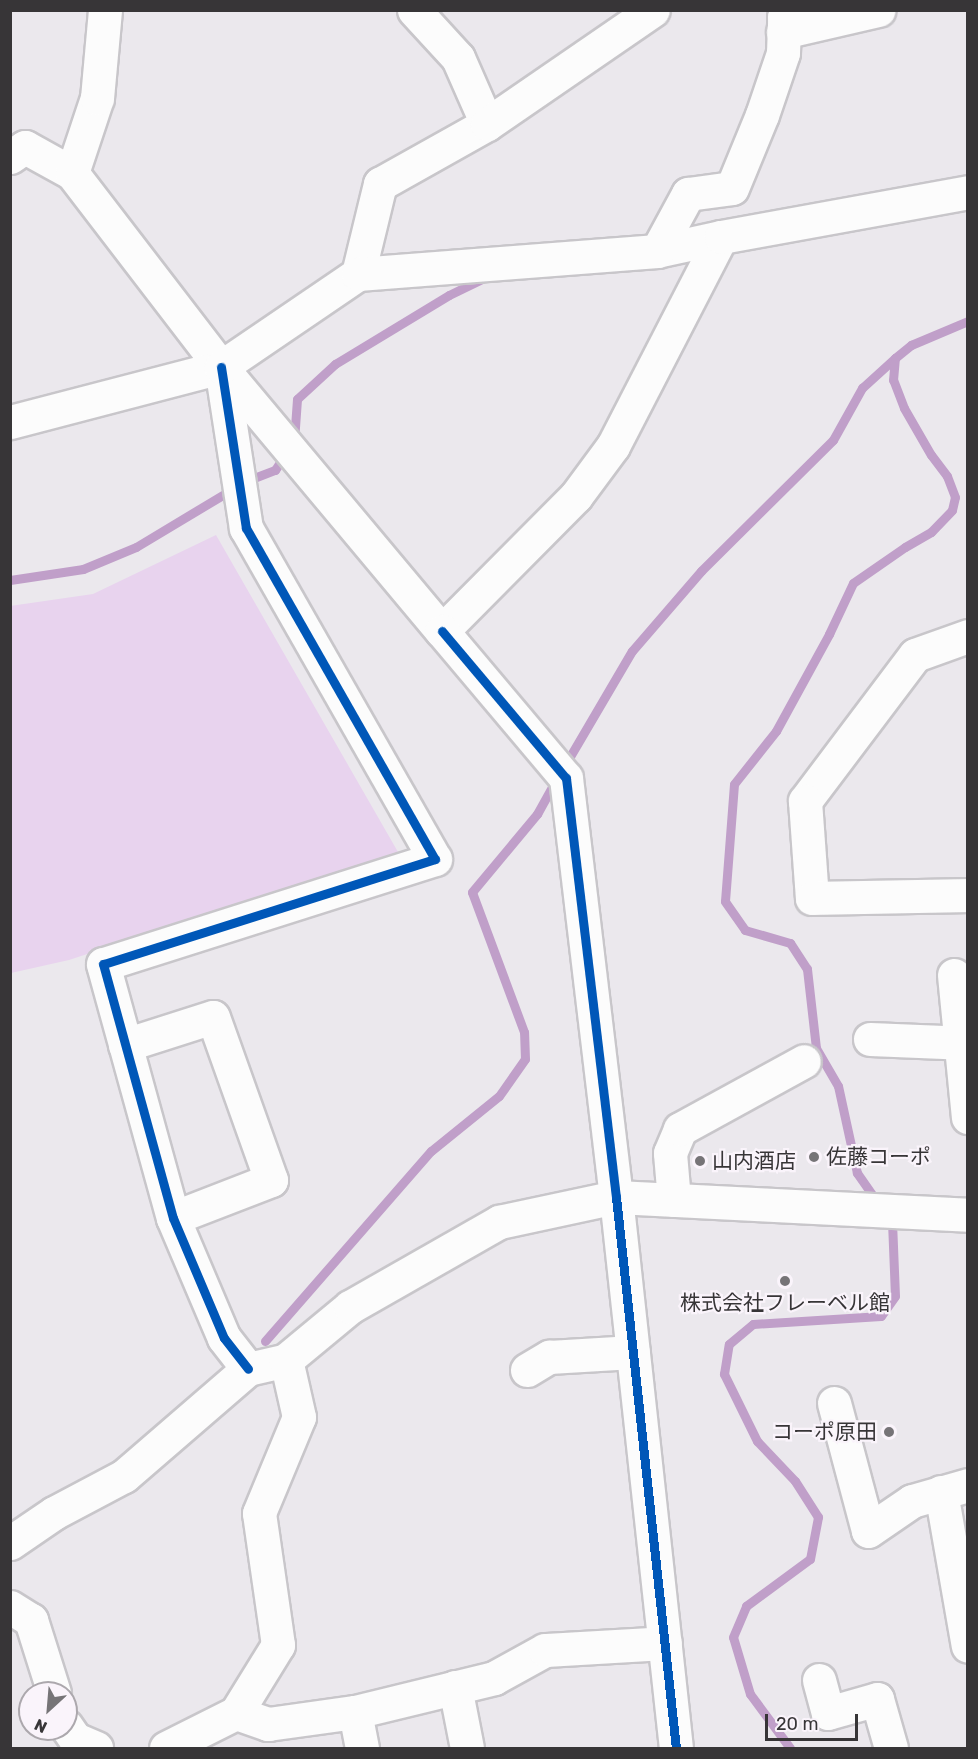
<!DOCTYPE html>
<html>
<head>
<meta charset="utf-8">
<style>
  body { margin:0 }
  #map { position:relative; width:978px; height:1759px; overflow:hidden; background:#ebe8ed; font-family:Rubik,"Noto Sans JP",sans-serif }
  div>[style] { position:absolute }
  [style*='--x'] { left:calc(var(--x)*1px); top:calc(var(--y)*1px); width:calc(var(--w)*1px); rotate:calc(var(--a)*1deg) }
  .green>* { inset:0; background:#e8d3ee }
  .stream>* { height:9px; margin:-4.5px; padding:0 4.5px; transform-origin:4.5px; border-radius:4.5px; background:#c09fc9 }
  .roads { filter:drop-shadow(2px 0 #c8c6ca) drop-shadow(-2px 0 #c8c6ca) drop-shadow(0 2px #c8c6ca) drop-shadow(0 -2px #c8c6ca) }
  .street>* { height:33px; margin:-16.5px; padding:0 16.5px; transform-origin:16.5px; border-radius:16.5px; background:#fcfcfc }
  .cycleway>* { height:9px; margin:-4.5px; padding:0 4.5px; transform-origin:4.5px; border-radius:4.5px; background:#0057b8 }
  .dots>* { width:16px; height:16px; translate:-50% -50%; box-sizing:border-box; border:3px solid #faf4fb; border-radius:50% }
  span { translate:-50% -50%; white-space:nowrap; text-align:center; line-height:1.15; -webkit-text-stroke:4.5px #faf4fb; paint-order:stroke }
  .poi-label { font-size:21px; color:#373537 }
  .left { translate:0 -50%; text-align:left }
  .right { translate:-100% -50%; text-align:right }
  .frame { position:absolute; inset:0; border:12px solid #373537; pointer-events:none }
  .north { position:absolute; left:18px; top:1681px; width:60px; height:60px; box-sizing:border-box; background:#faf4fb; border:2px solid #aca8ad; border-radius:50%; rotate:206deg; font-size:16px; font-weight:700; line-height:24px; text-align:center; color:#373537 }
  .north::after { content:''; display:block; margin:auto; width:21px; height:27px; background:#767477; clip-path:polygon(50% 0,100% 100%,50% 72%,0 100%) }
  .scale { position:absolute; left:765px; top:1714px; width:93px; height:27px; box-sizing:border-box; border:3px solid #373537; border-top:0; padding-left:8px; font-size:18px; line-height:21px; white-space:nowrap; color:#373537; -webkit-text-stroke:4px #faf4fb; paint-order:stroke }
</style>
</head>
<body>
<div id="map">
  <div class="green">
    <div style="clip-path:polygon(216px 535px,398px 852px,69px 960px,11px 973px,10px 606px,93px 594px)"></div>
  </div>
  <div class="stream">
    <div style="--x:294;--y:441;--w:42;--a:-85.9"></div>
    <div style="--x:297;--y:399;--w:52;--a:-42.6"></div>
    <div style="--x:335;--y:364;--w:133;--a:-31.2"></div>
    <div style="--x:449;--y:295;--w:43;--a:-26"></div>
    <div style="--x:246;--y:481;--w:31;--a:-21"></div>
    <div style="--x:275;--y:470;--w:20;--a:-57"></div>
    <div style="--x:10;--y:580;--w:74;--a:-8.6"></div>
    <div style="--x:83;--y:569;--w:57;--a:-22.5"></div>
    <div style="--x:136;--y:547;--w:114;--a:-31"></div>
    <div style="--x:565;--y:765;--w:132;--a:-59.6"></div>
    <div style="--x:632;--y:651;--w:106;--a:-49.2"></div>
    <div style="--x:701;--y:571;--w:186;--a:-44.8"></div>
    <div style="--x:833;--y:440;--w:60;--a:-60.9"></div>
    <div style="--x:862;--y:388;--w:45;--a:-42.3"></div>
    <div style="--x:878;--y:1203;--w:37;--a:-125"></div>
    <div style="--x:857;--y:1173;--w:89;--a:-102.3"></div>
    <div style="--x:838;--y:1086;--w:44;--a:-120.1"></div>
    <div style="--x:816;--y:1048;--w:80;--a:-96.5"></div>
    <div style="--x:807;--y:969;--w:31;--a:-123"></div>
    <div style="--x:790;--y:943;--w:47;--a:-163.9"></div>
    <div style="--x:745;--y:930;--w:35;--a:-125"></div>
    <div style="--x:725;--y:901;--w:117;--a:-85.6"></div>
    <div style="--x:734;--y:784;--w:68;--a:-51.6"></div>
    <div style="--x:776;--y:731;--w:111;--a:-61.3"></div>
    <div style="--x:829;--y:634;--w:56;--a:-64.8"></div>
    <div style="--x:853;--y:583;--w:63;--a:-34.7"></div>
    <div style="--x:905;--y:547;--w:30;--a:-30"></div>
    <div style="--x:931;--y:532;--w:30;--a:-46"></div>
    <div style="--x:952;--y:510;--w:13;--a:-77"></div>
    <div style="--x:955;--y:497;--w:22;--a:-111"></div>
    <div style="--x:947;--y:476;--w:26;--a:-127"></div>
    <div style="--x:931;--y:455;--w:54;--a:-119.9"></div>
    <div style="--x:904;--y:408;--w:30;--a:-111"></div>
    <div style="--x:893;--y:380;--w:22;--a:-85"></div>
    <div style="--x:895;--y:358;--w:21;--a:-39"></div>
    <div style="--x:911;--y:345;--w:62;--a:-22.8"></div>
    <div style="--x:265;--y:1341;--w:252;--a:-48.9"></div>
    <div style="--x:431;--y:1151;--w:87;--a:-39"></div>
    <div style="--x:499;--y:1096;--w:45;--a:-54.9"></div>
    <div style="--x:525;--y:1059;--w:27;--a:-92"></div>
    <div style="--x:524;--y:1032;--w:149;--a:-110.4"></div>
    <div style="--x:472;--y:892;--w:102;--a:-50.2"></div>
    <div style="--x:537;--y:814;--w:39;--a:-61"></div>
    <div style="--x:790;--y:1748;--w:67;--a:-126.5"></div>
    <div style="--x:750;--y:1694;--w:59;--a:-106.6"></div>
    <div style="--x:733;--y:1637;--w:34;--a:-67"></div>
    <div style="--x:746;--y:1606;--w:79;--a:-36.3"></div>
    <div style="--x:810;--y:1559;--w:43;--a:-79.2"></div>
    <div style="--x:818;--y:1517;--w:43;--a:-122.6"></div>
    <div style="--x:795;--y:1481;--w:55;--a:-133.5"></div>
    <div style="--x:757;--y:1441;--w:75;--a:-116.2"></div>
    <div style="--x:724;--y:1374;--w:30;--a:-81"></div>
    <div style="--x:729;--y:1344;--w:31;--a:-40"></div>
    <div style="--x:753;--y:1324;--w:128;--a:-3.6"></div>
    <div style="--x:881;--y:1316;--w:24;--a:-55"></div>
    <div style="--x:895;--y:1296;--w:74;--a:-92.3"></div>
    <div style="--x:892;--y:1222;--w:6;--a:-129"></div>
  </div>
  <div class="roads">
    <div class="street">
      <div style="--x:414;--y:10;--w:65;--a:47.5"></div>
      <div style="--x:458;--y:58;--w:72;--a:66.3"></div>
      <div style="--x:783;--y:32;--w:98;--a:-13"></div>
      <div style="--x:10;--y:157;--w:18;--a:-34"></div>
      <div style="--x:25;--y:147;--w:54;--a:29"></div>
      <div style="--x:72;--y:173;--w:245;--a:52.5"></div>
      <div style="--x:221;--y:367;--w:344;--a:50.1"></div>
      <div style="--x:442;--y:631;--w:190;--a:-45.2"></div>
      <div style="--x:576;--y:496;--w:62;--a:-53.5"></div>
      <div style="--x:613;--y:446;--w:235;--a:-62.7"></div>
      <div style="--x:72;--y:173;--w:79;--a:-71.6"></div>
      <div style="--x:97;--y:98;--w:88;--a:-84.8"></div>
      <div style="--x:657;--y:251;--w:66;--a:-12.3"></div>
      <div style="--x:721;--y:237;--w:251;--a:-10.3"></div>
      <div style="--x:358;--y:274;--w:93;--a:-76.3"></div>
      <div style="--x:380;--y:184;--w:123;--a:-29.3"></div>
      <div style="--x:487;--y:124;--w:201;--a:-34.5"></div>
      <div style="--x:221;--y:367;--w:163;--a:81.2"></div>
      <div style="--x:246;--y:528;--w:381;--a:60.3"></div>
      <div style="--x:435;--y:859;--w:348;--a:162.4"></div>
      <div style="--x:103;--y:964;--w:263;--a:74.6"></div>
      <div style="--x:173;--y:1218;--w:130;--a:67"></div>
      <div style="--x:224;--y:1338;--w:39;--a:52"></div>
      <div style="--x:10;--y:422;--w:218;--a:-14.6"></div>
      <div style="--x:221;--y:367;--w:166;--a:-34.2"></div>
      <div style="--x:358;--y:274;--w:300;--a:-4.4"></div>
      <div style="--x:657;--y:251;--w:65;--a:-61.5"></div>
      <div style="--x:688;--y:194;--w:44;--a:-7.8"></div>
      <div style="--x:732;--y:188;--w:79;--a:-67.7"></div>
      <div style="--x:762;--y:115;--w:65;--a:-71.3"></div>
      <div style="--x:783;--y:53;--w:36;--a:-88"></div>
      <div style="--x:784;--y:17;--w:9;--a:-54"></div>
      <div style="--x:442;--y:631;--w:192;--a:49.9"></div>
      <div style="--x:566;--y:778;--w:422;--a:83.2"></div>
      <div style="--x:616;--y:1197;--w:554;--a:83.79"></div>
      <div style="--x:968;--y:636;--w:56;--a:160.3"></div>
      <div style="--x:915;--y:655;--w:183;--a:127"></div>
      <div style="--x:805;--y:801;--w:97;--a:85.9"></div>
      <div style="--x:812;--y:898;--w:156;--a:-1.1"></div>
      <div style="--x:954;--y:975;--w:143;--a:84.4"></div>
      <div style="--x:870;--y:1039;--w:98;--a:2.3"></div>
      <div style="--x:125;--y:1045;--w:92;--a:-17.7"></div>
      <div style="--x:213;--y:1017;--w:173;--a:70.4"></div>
      <div style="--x:271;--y:1180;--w:105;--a:158.8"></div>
      <div style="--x:674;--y:1200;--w:47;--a:-94.9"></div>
      <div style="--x:670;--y:1153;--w:26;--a:-67"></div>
      <div style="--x:680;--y:1129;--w:141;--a:-28.7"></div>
      <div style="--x:527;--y:1370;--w:26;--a:-31"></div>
      <div style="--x:549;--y:1357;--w:84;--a:-3.4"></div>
      <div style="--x:834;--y:1403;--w:132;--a:75.1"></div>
      <div style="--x:868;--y:1531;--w:53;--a:-34.3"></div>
      <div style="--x:912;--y:1501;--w:58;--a:-15.9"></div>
      <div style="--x:941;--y:1492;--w:156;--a:80.1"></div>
      <div style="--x:10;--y:1543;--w:53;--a:-34.3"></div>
      <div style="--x:54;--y:1513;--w:79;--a:-27.9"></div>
      <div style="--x:124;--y:1476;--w:164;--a:-40.8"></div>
      <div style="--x:248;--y:1369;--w:39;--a:-13"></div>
      <div style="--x:286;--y:1360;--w:83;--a:-39.6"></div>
      <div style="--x:350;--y:1307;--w:172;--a:-29.7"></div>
      <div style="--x:499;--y:1222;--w:120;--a:-12.1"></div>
      <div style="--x:616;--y:1197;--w:352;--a:2.9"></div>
      <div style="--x:10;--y:1607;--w:25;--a:32"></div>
      <div style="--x:31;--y:1620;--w:77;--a:72.5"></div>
      <div style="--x:819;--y:1680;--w:34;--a:75"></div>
      <div style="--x:828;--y:1713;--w:51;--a:-15.9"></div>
      <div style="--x:877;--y:1699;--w:51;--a:74.1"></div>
      <div style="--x:455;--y:1687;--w:62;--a:78.9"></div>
      <div style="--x:355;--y:1712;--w:37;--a:79"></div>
      <div style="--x:236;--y:1713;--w:34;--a:19"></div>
      <div style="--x:268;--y:1724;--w:88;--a:-7.9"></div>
      <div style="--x:355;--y:1712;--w:143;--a:-13.7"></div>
      <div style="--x:494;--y:1678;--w:58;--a:-28.8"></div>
      <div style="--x:545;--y:1650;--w:120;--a:-3.3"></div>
      <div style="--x:66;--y:1726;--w:16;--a:55"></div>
      <div style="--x:75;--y:1739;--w:23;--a:23"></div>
      <div style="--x:166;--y:1748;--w:78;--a:-26.6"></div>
      <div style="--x:236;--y:1713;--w:80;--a:-58.3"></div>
      <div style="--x:278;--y:1645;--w:133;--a:-98.2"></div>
      <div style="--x:259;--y:1513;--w:104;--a:-67.4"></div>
      <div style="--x:299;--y:1417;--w:58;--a:-102.8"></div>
    </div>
  </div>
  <div class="cycleway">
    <div style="--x:221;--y:367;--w:163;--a:81.2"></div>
    <div style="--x:246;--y:528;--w:381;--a:60.3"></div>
    <div style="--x:435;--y:859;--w:348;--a:162.4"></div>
    <div style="--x:103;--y:964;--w:263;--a:74.6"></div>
    <div style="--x:173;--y:1218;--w:130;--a:67"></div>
    <div style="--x:224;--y:1338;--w:39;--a:52"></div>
    <div style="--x:442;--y:631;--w:192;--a:49.9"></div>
    <div style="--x:566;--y:778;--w:422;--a:83.2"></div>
    <div style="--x:616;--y:1197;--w:554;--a:83.79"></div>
  </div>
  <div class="dots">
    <div style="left:814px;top:1157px;background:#767477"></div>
    <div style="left:700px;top:1161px;background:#767477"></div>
    <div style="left:785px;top:1281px;background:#767477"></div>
    <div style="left:889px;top:1432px;background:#767477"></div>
  </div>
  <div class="poi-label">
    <span class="left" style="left:826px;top:1157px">佐藤コーポ</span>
    <span class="left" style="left:712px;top:1161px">山内酒店</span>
    <span style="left:785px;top:1303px">株式会社フレーベル館</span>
    <span class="right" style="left:877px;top:1432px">コーポ原田</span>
  </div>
  <div class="frame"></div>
  <div class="north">N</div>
  <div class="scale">20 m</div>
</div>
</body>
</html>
